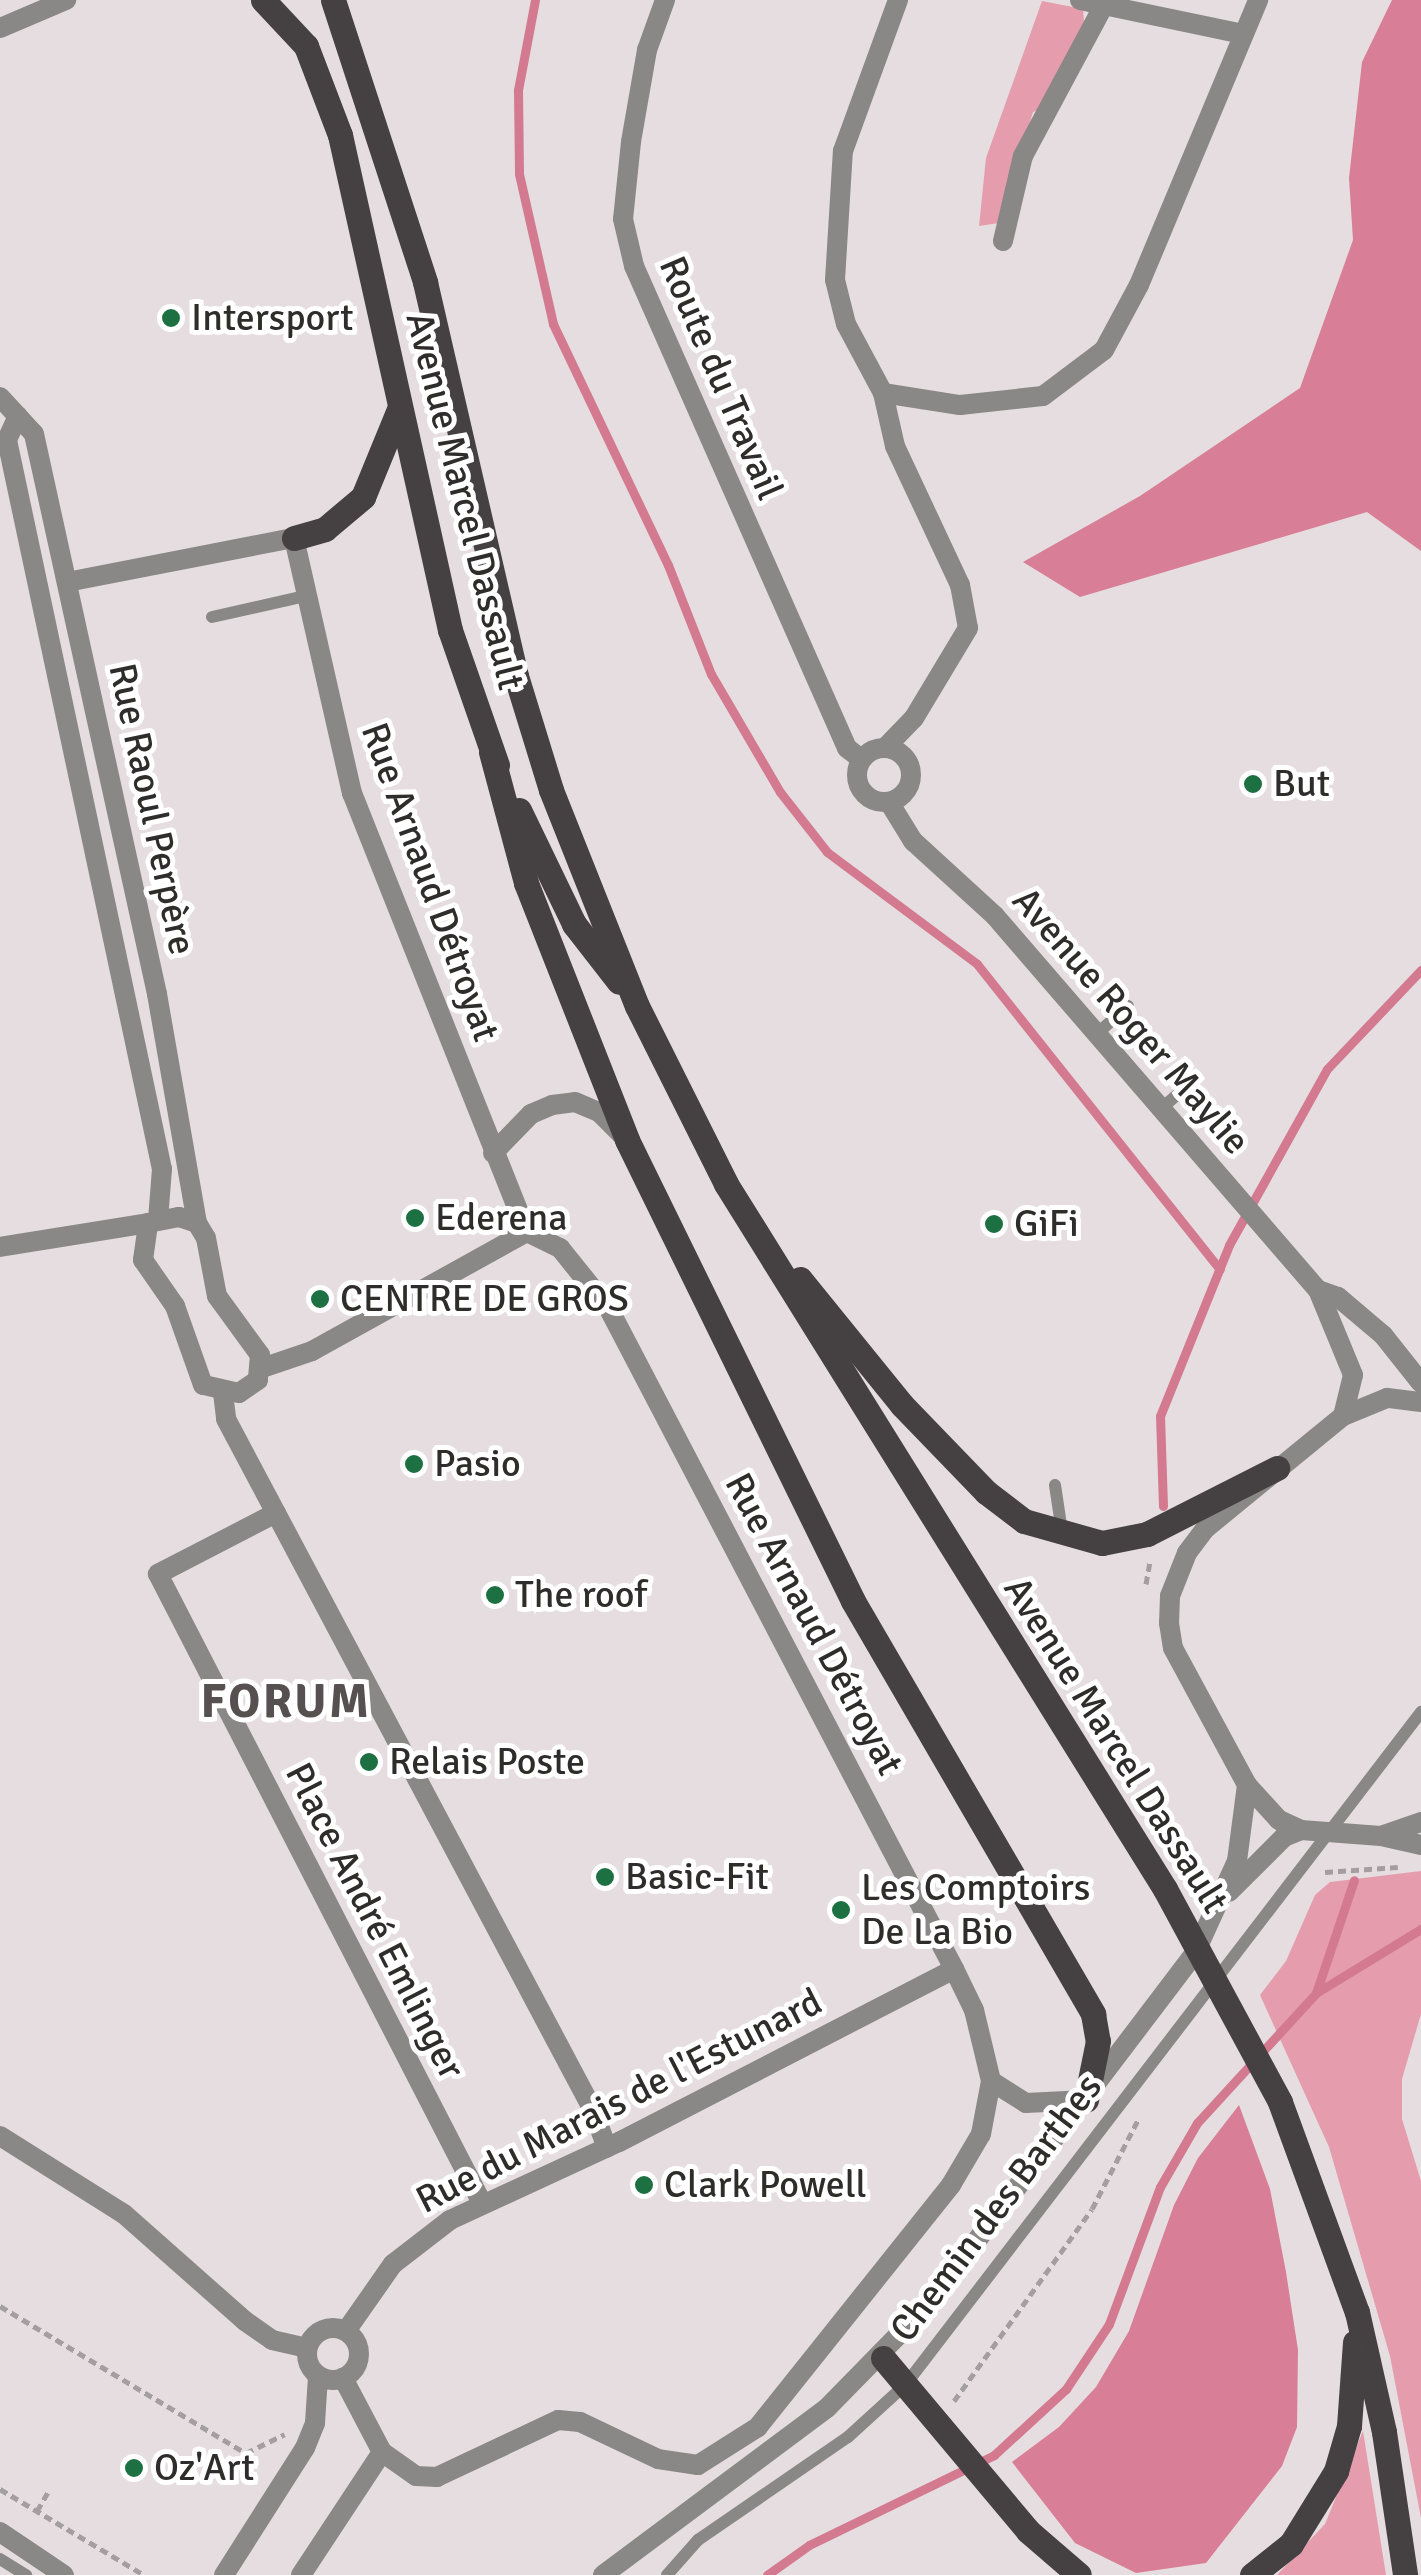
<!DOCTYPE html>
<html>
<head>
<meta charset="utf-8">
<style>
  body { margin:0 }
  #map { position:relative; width:1421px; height:2575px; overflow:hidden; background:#e5dddf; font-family:Signika,sans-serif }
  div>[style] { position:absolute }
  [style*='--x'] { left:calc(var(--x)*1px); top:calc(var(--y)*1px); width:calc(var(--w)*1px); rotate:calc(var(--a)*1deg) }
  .green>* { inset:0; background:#e59dae }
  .forest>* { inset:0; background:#d87e96 }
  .stream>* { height:9px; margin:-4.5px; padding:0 4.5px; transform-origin:4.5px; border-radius:4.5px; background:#d37a91 }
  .path>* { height:5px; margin-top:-2.5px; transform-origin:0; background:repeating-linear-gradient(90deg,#a59ea0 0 8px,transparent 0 13px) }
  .service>* { height:12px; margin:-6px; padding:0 6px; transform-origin:6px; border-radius:6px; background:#8a8787 }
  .minor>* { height:20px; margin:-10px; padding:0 10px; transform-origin:10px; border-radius:10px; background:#8a8787 }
  .minor>.ring { margin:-10px; padding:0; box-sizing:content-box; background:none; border:20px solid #8a8787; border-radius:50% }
  .tertiary>* { height:20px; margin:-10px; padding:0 10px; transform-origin:10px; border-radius:10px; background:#8a8787 }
  .primary>* { height:25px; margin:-12.5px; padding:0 12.5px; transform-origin:12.5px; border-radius:12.5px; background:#454041 }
  .dots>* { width:28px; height:28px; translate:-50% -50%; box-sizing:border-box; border:5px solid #fff; border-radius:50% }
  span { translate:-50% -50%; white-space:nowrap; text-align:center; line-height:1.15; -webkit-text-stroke:10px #fff; paint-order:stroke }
  .poi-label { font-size:38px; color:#2f2c2c }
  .left { translate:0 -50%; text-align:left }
  .street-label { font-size:38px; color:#2f2c2c }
  .district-label { font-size:48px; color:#575051; font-weight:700; letter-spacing:2.5px }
</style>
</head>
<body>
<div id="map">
  <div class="green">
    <div style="clip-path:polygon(1042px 1px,1083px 9px,1084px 22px,1044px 108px,1033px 112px,999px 223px,979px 226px,986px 158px)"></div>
    <div style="clip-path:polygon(1421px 1871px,1421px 2014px,1402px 2079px,1402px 2119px,1421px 2181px,1421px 2518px,1390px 2356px,1329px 2147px,1260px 1995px,1286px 1961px,1315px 1895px,1330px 1882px)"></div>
    <div style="clip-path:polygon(1363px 2431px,1386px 2575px,1277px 2575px,1325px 2524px)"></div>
  </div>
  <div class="forest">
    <div style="clip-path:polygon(1392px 0,1421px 0,1421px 551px,1367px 512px,1080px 597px,1023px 562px,1140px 496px,1300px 388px,1353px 240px,1349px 178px,1362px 62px)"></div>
    <div style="clip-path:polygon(1239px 2105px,1270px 2189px,1286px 2272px,1298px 2350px,1297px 2427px,1282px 2466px,1206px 2563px,1136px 2573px,1075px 2543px,1012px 2462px,1059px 2427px,1096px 2387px,1129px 2331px,1174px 2205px,1198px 2158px)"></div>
  </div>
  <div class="stream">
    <div style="--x:535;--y:0;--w:92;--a:100.7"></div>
    <div style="--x:518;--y:90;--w:84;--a:89.3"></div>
    <div style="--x:519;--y:174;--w:154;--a:77.2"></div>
    <div style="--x:553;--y:324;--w:267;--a:64.5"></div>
    <div style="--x:668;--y:565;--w:117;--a:68.5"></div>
    <div style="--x:711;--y:674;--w:137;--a:59.7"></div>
    <div style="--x:780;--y:792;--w:76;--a:51.9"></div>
    <div style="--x:827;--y:852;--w:187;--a:36.7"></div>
    <div style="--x:977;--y:964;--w:390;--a:51.5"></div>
    <div style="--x:1163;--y:1506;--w:90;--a:-91.9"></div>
    <div style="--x:1160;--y:1416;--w:184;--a:-68"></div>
    <div style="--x:1229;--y:1245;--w:201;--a:-60.9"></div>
    <div style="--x:1327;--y:1069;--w:137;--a:-46.5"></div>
    <div style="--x:1316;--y:1993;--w:123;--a:-31.4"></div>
    <div style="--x:767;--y:2575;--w:52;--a:-35.5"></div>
    <div style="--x:809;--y:2545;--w:206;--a:-25.9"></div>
    <div style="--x:994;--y:2455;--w:98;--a:-42.5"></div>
    <div style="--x:1066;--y:2389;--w:78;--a:-56.5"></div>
    <div style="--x:1109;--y:2324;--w:146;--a:-69.6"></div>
    <div style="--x:1160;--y:2187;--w:74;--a:-60"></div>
    <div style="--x:1197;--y:2123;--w:176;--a:-47.5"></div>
    <div style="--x:1316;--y:1993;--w:119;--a:-71.4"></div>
  </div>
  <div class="path">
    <div style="--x:1146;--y:1584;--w:23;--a:-80"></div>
    <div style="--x:1325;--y:1872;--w:73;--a:-3.9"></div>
    <div style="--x:0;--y:2306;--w:287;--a:30.9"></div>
    <div style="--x:246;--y:2453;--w:43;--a:-26"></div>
    <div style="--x:954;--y:2401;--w:236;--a:-54.3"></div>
    <div style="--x:1092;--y:2209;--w:102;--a:-62.7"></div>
    <div style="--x:0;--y:2489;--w:168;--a:30.8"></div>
    <div style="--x:37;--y:2511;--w:22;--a:-60"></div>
  </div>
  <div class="service">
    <div style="--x:212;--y:617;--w:95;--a:-12.7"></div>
    <div style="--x:1099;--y:1032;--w:39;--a:-42"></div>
    <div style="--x:1162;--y:1108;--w:44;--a:-41.3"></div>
    <div style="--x:1055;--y:1485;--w:48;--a:81.5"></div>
    <div style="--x:0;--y:2559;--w:31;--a:32"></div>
    <div style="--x:667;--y:2575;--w:47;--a:-48.5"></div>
    <div style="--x:698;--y:2540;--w:182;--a:-34.5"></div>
    <div style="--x:848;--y:2437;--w:79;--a:-42.4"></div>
    <div style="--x:906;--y:2384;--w:847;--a:-52.53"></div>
  </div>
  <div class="minor">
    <div style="--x:665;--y:0;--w:53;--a:109.8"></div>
    <div style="--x:647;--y:50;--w:93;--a:99.9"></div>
    <div style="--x:631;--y:142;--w:77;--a:95.9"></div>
    <div style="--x:623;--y:219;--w:48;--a:76.8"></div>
    <div style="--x:634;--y:266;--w:527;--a:66.16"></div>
    <div style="--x:847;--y:748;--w:18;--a:38"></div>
    <div style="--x:1080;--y:0;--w:167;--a:11.8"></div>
    <div style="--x:0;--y:28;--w:72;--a:-23"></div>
    <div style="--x:1003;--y:241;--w:87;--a:-76.8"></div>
    <div style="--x:1023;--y:156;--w:171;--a:-61.8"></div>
    <div style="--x:883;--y:393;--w:78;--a:8.9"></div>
    <div style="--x:960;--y:405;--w:83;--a:-6.2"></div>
    <div style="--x:1043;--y:396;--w:76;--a:-37"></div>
    <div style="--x:1104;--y:350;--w:74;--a:-61.7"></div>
    <div style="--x:1139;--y:285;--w:309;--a:-67.3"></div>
    <div style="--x:0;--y:397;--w:50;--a:47.4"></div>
    <div style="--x:34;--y:434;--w:573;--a:77.61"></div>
    <div style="--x:157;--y:994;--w:232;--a:80.1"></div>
    <div style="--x:18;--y:416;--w:26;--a:115"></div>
    <div style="--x:7;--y:440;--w:745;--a:78"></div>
    <div style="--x:162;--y:1169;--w:51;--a:94.5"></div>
    <div style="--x:67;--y:582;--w:231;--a:-11"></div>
    <div style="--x:294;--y:538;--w:262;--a:77.2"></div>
    <div style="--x:352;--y:793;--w:473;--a:68.3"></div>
    <div style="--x:527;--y:1232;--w:37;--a:26"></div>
    <div style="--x:560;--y:1248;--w:78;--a:51.2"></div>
    <div style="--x:609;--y:1309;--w:745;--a:62.4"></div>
    <div style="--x:954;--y:1969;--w:46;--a:64"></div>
    <div style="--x:974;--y:2010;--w:73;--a:76.5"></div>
    <div style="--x:991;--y:2081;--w:54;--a:100.7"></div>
    <div style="--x:981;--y:2134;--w:59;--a:120.5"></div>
    <div style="--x:951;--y:2185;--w:310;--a:128.6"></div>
    <div style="--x:758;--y:2427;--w:71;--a:147.7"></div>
    <div style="--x:698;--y:2465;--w:40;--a:-171.5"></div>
    <div style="--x:658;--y:2459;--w:86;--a:-154.6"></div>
    <div style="--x:580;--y:2422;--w:22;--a:-175"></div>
    <div style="--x:558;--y:2420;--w:134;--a:154.8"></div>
    <div style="--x:437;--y:2477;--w:21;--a:-177"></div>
    <div style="--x:416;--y:2476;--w:42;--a:-144.8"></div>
    <div style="--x:382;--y:2452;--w:84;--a:-117.8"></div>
    <div class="ring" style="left:857px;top:748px;width:34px;height:34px"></div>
    <div style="--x:885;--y:748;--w:42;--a:-46"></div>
    <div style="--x:914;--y:718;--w:105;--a:-59"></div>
    <div style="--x:968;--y:628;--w:44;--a:-100.5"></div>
    <div style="--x:960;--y:585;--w:153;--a:-115.1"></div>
    <div style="--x:895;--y:446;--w:54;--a:-102.8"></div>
    <div style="--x:883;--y:393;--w:78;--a:-118.2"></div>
    <div style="--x:846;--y:324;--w:45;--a:-104"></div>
    <div style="--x:835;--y:280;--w:129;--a:-86.5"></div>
    <div style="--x:843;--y:151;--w:161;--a:-70"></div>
    <div style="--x:889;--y:802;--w:46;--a:58.4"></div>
    <div style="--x:913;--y:841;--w:111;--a:42.4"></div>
    <div style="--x:995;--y:916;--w:494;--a:49.2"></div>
    <div style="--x:1318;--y:1290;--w:92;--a:67.6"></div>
    <div style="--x:1353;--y:1375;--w:42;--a:103.7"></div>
    <div style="--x:493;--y:1153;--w:54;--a:-45.7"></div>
    <div style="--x:531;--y:1114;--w:23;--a:-23"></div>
    <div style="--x:552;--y:1105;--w:23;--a:-7"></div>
    <div style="--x:575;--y:1102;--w:26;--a:23"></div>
    <div style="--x:599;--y:1112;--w:31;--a:45"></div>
    <div style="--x:179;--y:1217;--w:19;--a:18"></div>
    <div style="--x:197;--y:1223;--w:17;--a:59"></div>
    <div style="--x:206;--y:1238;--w:59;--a:79.3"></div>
    <div style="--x:217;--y:1296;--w:73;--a:53.9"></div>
    <div style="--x:260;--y:1355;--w:25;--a:95"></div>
    <div style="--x:258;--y:1380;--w:23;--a:146"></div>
    <div style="--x:239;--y:1393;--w:37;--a:-167"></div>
    <div style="--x:203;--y:1385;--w:84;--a:-109.5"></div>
    <div style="--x:175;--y:1306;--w:56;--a:-124.8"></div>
    <div style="--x:143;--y:1260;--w:37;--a:-82"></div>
    <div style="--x:148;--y:1223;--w:32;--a:-11"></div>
    <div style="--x:0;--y:1247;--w:150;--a:-9.2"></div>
    <div style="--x:1318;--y:1290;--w:21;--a:19"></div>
    <div style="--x:1338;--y:1297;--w:59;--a:40.2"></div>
    <div style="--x:1383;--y:1335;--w:61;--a:51.6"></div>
    <div style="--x:262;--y:1368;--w:53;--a:-18.8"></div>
    <div style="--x:312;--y:1351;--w:246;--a:-29"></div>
    <div style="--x:223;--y:1393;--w:26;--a:83"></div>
    <div style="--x:226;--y:1419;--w:782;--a:62.03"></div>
    <div style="--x:593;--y:2110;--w:40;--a:69.8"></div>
    <div style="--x:276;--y:1513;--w:133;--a:152.7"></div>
    <div style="--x:158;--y:1574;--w:708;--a:62.75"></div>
    <div style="--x:991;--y:2081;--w:41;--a:32.2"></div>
    <div style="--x:1026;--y:2103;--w:60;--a:-2.9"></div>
    <div style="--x:0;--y:2136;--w:146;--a:32.2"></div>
    <div style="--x:124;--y:2214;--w:162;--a:41.5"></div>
    <div style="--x:245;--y:2321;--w:33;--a:35"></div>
    <div style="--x:272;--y:2340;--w:36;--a:13"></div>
    <div class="ring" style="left:307px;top:2328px;width:32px;height:32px"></div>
    <div style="--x:346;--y:2331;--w:82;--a:-55"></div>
    <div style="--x:393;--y:2264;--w:72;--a:-37.7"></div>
    <div style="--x:450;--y:2220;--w:186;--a:-24.8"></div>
    <div style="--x:619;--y:2142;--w:377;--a:-27.3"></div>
    <div style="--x:224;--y:2575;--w:151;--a:-57.5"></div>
    <div style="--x:305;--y:2448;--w:27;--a:-68"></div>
    <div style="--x:315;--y:2423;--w:47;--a:-86.3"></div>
    <div style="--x:301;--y:2575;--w:147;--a:-56.6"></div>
  </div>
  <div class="tertiary">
    <div style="--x:1421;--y:1402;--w:34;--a:-173"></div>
    <div style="--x:1387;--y:1398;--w:48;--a:157.8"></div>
    <div style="--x:1343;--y:1416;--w:178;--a:140.7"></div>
    <div style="--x:1205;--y:1529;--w:30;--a:127"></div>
    <div style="--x:1187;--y:1553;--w:46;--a:111.6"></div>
    <div style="--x:1170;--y:1596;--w:27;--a:92"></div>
    <div style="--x:1169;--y:1623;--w:25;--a:81"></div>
    <div style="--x:1173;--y:1648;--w:156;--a:61.6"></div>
    <div style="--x:1247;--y:1785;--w:47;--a:47.6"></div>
    <div style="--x:1279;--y:1820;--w:24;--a:24"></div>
    <div style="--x:1301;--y:1830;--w:80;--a:4.3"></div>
    <div style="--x:1381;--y:1836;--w:42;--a:-19.3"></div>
    <div style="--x:1381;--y:1836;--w:41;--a:12.7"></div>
    <div style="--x:1229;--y:1892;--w:78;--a:-45"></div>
    <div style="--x:1284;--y:1837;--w:18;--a:-22"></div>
    <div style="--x:0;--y:2532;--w:77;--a:33.9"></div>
    <div style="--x:603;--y:2575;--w:279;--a:-36.7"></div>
    <div style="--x:827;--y:2408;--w:143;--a:-45.6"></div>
    <div style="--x:927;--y:2306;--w:443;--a:-52.8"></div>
    <div style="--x:1195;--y:1953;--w:101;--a:-65.5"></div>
    <div style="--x:1237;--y:1861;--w:77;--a:-82.5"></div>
  </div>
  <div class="primary">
    <div style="--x:263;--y:0;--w:63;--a:46.9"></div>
    <div style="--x:306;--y:46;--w:95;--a:69.1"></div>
    <div style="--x:340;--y:135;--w:507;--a:77.47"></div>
    <div style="--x:450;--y:630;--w:143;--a:70.8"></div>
    <div style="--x:333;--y:0;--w:297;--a:71.9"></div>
    <div style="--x:425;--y:282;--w:404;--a:77"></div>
    <div style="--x:516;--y:676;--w:119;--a:72.9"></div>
    <div style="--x:551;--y:790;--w:232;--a:68.3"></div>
    <div style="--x:637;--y:1006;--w:199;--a:63.4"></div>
    <div style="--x:726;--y:1184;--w:831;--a:58.09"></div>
    <div style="--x:1165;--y:1889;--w:242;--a:61.6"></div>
    <div style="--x:1280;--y:2102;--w:224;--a:69.9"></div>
    <div style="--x:1357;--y:2312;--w:123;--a:77.3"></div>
    <div style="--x:1384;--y:2432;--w:145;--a:81.6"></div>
    <div style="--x:294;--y:538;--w:32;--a:-16"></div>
    <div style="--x:325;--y:529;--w:50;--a:-40.1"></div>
    <div style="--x:363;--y:497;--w:97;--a:-67.7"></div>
    <div style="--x:491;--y:752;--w:136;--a:75"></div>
    <div style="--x:526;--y:883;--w:276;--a:68.5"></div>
    <div style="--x:627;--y:1140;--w:513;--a:63.88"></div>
    <div style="--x:853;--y:1601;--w:478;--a:59.8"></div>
    <div style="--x:1093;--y:2014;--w:27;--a:80"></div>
    <div style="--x:1098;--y:2041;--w:60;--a:101.5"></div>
    <div style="--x:519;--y:810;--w:127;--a:64.2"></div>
    <div style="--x:574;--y:924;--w:73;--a:52.2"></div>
    <div style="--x:800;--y:1279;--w:162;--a:51"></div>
    <div style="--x:902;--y:1405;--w:121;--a:46"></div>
    <div style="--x:986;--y:1492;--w:48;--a:37.3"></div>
    <div style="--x:1024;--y:1521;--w:81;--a:15.8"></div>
    <div style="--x:1102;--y:1543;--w:46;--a:-11.3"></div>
    <div style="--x:1147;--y:1534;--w:146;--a:-26.9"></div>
    <div style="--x:883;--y:2358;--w:226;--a:50"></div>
    <div style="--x:1028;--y:2531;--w:67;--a:40.8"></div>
    <div style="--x:1252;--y:2575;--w:50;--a:-38.5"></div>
    <div style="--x:1291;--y:2544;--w:86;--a:-58.3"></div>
    <div style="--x:1336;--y:2471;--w:47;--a:-73.9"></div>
    <div style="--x:1349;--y:2426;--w:84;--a:-85.9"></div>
  </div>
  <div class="dots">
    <div style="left:171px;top:318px;background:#1d7041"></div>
    <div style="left:1253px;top:784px;background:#1d7041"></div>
    <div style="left:415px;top:1218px;background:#1d7041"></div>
    <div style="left:994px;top:1224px;background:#1d7041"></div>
    <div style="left:320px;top:1299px;background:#1d7041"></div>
    <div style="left:414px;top:1464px;background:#1d7041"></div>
    <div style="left:495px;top:1595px;background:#1d7041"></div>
    <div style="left:369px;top:1762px;background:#1d7041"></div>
    <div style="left:605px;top:1877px;background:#1d7041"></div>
    <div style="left:841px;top:1910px;background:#1d7041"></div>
    <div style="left:644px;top:2185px;background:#1d7041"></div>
    <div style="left:134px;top:2468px;background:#1d7041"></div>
  </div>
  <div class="poi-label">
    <span class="left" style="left:191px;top:318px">Intersport</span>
    <span class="left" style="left:1273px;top:784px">But</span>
    <span class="left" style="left:435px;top:1218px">Ederena</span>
    <span class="left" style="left:1014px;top:1224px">GiFi</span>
    <span class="left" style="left:340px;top:1299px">CENTRE DE GROS</span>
    <span class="left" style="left:434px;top:1464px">Pasio</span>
    <span class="left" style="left:515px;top:1595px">The roof</span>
    <span class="left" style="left:389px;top:1762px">Relais Poste</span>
    <span class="left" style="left:625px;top:1877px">Basic-Fit</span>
    <span class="left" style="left:861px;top:1910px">Les Comptoirs<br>De La Bio</span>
    <span class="left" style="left:664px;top:2185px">Clark Powell</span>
    <span class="left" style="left:154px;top:2468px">Oz'Art</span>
  </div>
  <div class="street-label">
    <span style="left:721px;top:378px;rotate:67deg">Route du Travail</span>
    <span style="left:465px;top:501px;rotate:76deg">Avenue Marcel Dassault</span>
    <span style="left:152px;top:809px;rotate:78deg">Rue Raoul Perpère</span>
    <span style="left:430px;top:882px;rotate:70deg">Rue Arnaud Détroyat</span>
    <span style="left:1131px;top:1021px;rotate:49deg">Avenue Roger Maylie</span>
    <span style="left:814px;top:1624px;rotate:62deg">Rue Arnaud Détroyat</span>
    <span style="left:1116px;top:1745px;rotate:58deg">Avenue Marcel Dassault</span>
    <span style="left:375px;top:1921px;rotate:63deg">Place André Emlinger</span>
    <span style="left:619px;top:2101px;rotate:-27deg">Rue du Marais de l'Estunard</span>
    <span style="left:996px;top:2208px;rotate:-53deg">Chemin des Barthes</span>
  </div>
  <div class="district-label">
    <span style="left:286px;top:1702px">FORUM</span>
  </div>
</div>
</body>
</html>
